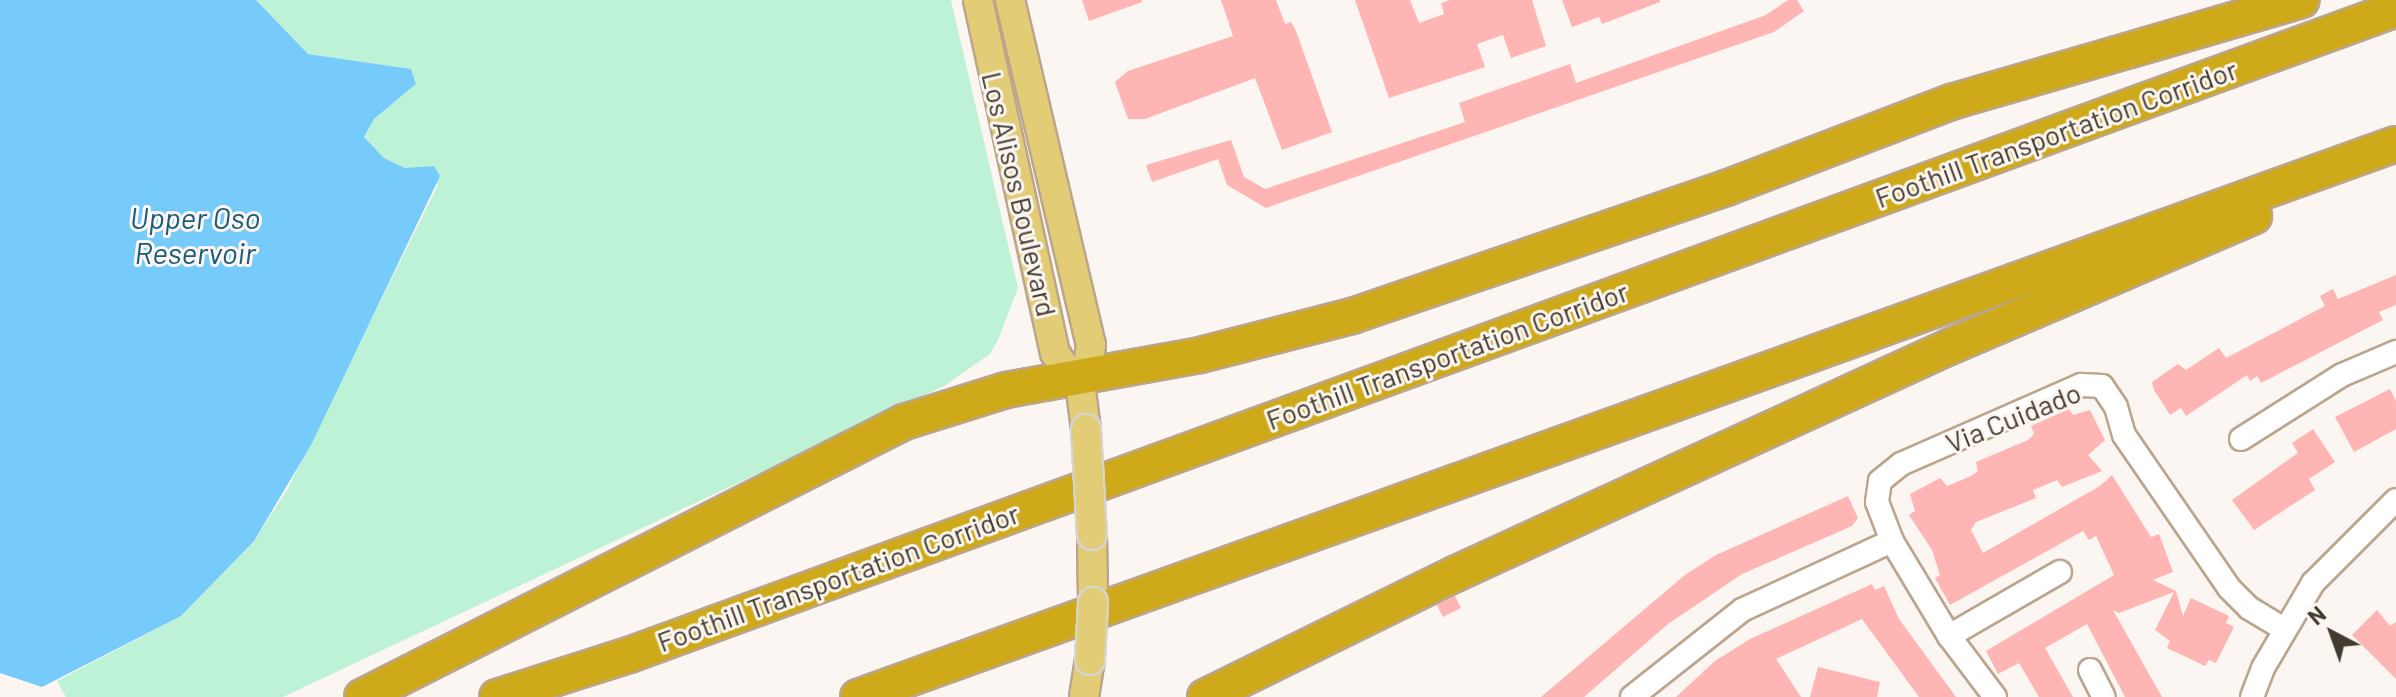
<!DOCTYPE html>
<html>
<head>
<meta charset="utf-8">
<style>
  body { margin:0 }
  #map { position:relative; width:2396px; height:697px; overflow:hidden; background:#fbf6f1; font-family:Barlow,sans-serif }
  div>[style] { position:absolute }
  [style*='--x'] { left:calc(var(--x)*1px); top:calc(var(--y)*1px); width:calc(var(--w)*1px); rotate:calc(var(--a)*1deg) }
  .green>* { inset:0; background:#bef2d7 }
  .water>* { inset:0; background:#76cbfa }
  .building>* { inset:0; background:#feb5b3 }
  .roads { filter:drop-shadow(2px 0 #bba58d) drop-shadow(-2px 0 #bba58d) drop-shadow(0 2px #bba58d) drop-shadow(0 -2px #bba58d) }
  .minor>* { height:22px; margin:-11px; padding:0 11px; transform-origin:11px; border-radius:11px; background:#fff }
  .major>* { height:28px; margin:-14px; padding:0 14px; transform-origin:14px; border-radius:14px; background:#e2cc76 }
  .highway>* { height:34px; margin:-17px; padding:0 17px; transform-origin:17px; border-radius:17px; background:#ceaa1a }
  .bridges { filter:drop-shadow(2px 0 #d6d4d1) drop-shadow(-2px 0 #d6d4d1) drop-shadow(0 2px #d6d4d1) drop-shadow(0 -2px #d6d4d1) }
  .major-bridge>* { height:28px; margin:-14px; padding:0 14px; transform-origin:14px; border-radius:14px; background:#e2cc76 }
  span { translate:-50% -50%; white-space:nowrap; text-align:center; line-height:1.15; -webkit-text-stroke:6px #fbf6f1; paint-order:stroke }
  .street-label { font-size:28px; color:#433a30 }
  .water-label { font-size:30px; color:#1a5b7b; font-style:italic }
  .north { position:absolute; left:2292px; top:593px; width:80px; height:80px; -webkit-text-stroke:6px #fbf6f1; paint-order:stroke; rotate:319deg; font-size:22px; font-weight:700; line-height:32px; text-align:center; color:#433a30 }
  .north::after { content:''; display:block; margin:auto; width:28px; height:36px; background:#433a30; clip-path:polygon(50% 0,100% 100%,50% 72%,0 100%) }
</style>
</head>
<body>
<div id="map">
  <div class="green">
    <div style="clip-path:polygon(256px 0,951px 0,1018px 288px,998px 340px,990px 354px,944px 386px,283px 697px,66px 697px,57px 681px,181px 616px,254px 541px,287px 490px,438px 185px,384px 158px,364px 137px,374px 119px,416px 84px,411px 69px,308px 54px)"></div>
  </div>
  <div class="water">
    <div style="clip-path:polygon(0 0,256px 0,308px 54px,411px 69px,416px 84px,374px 119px,364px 137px,384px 158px,405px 168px,434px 166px,440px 176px,311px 445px,254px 541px,181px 616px,42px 687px,0 673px)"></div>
  </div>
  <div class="building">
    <div style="clip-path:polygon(1082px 0,1142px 0,1142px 2px,1089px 21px)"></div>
    <div style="clip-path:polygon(1221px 0,1276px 0,1285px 24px,1291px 22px,1296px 31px,1332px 132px,1282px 150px,1255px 78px,1145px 119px,1128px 119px,1115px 82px,1128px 71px,1233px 36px)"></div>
    <div style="clip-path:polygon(1355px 0,1410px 0,1419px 23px,1444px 14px,1441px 3px,1450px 0,1532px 0,1546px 46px,1511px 58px,1503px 35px,1477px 44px,1485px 67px,1389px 98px)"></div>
    <div style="clip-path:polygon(1562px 0,1660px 0,1660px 2px,1602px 24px,1599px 17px,1572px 27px)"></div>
    <div style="clip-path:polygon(1788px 0,1797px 0,1804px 11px,1774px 32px,1266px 208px,1227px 185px,1218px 159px,1152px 182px,1146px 165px,1231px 140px,1244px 177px,1265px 189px,1465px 122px,1459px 103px,1570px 64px,1576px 83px,1766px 15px)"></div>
    <div style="clip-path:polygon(2396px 275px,2396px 305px,2379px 312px,2383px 320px,2261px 383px,2257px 376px,2250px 381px,2247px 375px,2186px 416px,2181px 408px,2170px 415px,2154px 390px,2152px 382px,2178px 364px,2186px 370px,2219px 348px,2226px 358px,2325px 306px,2320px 296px,2333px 289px,2338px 299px)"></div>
    <div style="clip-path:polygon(2390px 389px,2396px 401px,2396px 429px,2354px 452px,2335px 417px)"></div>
    <div style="clip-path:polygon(2069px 409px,2073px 415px,2090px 410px,2105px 440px,2088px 455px,2102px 471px,2062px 487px,2057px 480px,2033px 490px,2036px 498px,1976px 522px,1971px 530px,1983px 553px,2100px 486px,2112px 475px,2151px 537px,2159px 534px,2173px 572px,2153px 580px,2176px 591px,2183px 616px,2191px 598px,2229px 616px,2226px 623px,2234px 627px,2216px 663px,2209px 660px,2205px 666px,2167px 648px,2170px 641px,2155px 630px,2174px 592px,2119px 613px,2113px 610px,2162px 697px,2125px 697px,2087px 624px,2045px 648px,2073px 697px,2039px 697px,2019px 663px,1998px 674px,1986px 651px,2114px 575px,2096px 536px,2089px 540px,2083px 531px,1950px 605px,1935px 578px,1940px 575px,1932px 550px,1909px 515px,1915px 511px,1910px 494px,1940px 478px,1947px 486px,1971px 476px,1978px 471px,1976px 462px,2028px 440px,2034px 434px,2031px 426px)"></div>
    <div style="clip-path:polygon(2313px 429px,2335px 462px,2309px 479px,2315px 490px,2254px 530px,2232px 500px,2298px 453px,2292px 443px)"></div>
    <div style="clip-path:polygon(1848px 496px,1858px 518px,1852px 526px,1742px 574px,1668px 624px,1584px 697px,1541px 697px,1685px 575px,1716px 555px)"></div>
    <div style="clip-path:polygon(1872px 584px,1875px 590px,1884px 586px,1899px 619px,1956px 697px,1919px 697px,1862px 619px,1776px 659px,1801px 697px,1676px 697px,1715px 661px,1750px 639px)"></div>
    <div style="clip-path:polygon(1455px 596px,1461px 608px,1443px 617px,1437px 605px)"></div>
    <div style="clip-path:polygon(2377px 610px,2390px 626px,2396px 622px,2396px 679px,2352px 635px)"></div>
    <div style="clip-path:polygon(1818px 667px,1880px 682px,1877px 697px,1810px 697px)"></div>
  </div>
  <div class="roads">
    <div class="minor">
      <div style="--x:2241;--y:439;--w:120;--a:-32.4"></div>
      <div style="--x:2342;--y:375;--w:59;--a:-23.1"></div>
      <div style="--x:1949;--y:636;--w:128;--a:-30"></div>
      <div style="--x:2090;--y:670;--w:30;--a:63"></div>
      <div style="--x:1632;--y:697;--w:140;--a:-38.3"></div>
      <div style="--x:1742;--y:610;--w:165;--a:-24.7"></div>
      <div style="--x:1995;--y:697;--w:76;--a:-127"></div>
      <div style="--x:1949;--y:636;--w:111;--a:-121"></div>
      <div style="--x:1892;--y:541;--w:42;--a:-111"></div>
      <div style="--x:1877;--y:502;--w:21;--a:-82"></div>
      <div style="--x:1880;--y:481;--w:27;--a:-39"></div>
      <div style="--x:1901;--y:464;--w:197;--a:-23.7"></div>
      <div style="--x:2081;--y:385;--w:21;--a:3"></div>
      <div style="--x:2102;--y:386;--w:25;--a:56"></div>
      <div style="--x:2116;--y:407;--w:29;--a:74"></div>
      <div style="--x:2124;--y:435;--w:186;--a:55.5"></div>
      <div style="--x:2229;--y:588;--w:28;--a:45"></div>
      <div style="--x:2249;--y:608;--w:41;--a:31"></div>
      <div style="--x:2252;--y:697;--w:31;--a:-69"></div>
      <div style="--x:2263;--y:668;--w:99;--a:-59.5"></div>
      <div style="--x:2313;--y:583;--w:117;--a:-45"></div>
    </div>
    <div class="major">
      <div style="--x:978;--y:0;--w:361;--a:77.7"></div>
      <div style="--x:1055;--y:353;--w:22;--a:56"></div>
      <div style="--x:1067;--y:371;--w:13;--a:23"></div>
      <div style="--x:1010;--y:0;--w:354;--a:76.8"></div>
      <div style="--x:1091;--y:345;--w:21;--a:98"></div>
      <div style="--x:1088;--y:366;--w:13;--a:132"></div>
      <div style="--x:1079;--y:376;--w:53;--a:82.5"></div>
      <div style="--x:1092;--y:535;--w:67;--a:89.1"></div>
      <div style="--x:1084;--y:697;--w:37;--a:-81"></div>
    </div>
    <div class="highway">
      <div style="--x:362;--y:697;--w:608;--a:-26.9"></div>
      <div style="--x:904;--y:422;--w:107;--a:-17.4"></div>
      <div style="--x:1006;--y:390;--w:197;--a:-10.2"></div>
      <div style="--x:1200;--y:355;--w:157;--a:-14.4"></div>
      <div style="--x:1352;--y:316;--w:395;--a:-18.9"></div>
      <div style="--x:1726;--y:188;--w:241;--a:-20.9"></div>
      <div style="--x:1951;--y:102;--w:365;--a:-16.2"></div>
      <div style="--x:497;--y:697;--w:139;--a:-17.7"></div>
      <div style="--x:629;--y:655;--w:1881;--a:-20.08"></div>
      <div style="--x:858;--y:697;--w:1634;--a:-19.78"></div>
      <div style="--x:1205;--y:697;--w:279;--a:-26.2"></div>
      <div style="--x:1455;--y:574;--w:544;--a:-24.68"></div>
      <div style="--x:1949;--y:347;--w:332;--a:-23.2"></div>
    </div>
  </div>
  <div class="bridges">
    <div class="major-bridge">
      <div style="--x:1086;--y:429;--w:106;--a:86.8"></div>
      <div style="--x:1090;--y:660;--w:58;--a:-87"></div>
    </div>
  </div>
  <div class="street-label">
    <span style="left:2056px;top:133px;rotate:-20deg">Foothill Transportation Corridor</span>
    <span style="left:1020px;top:194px;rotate:77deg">Los Alisos Boulevard</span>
    <span style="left:1447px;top:355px;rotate:-20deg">Foothill Transportation Corridor</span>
    <span style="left:2013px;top:417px;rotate:-22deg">Via Cuidado</span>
    <span style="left:838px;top:577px;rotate:-20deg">Foothill Transportation Corridor</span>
  </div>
  <div class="water-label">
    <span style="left:195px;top:234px">Upper Oso<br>Reservoir</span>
  </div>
  <div class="north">N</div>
</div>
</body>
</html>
